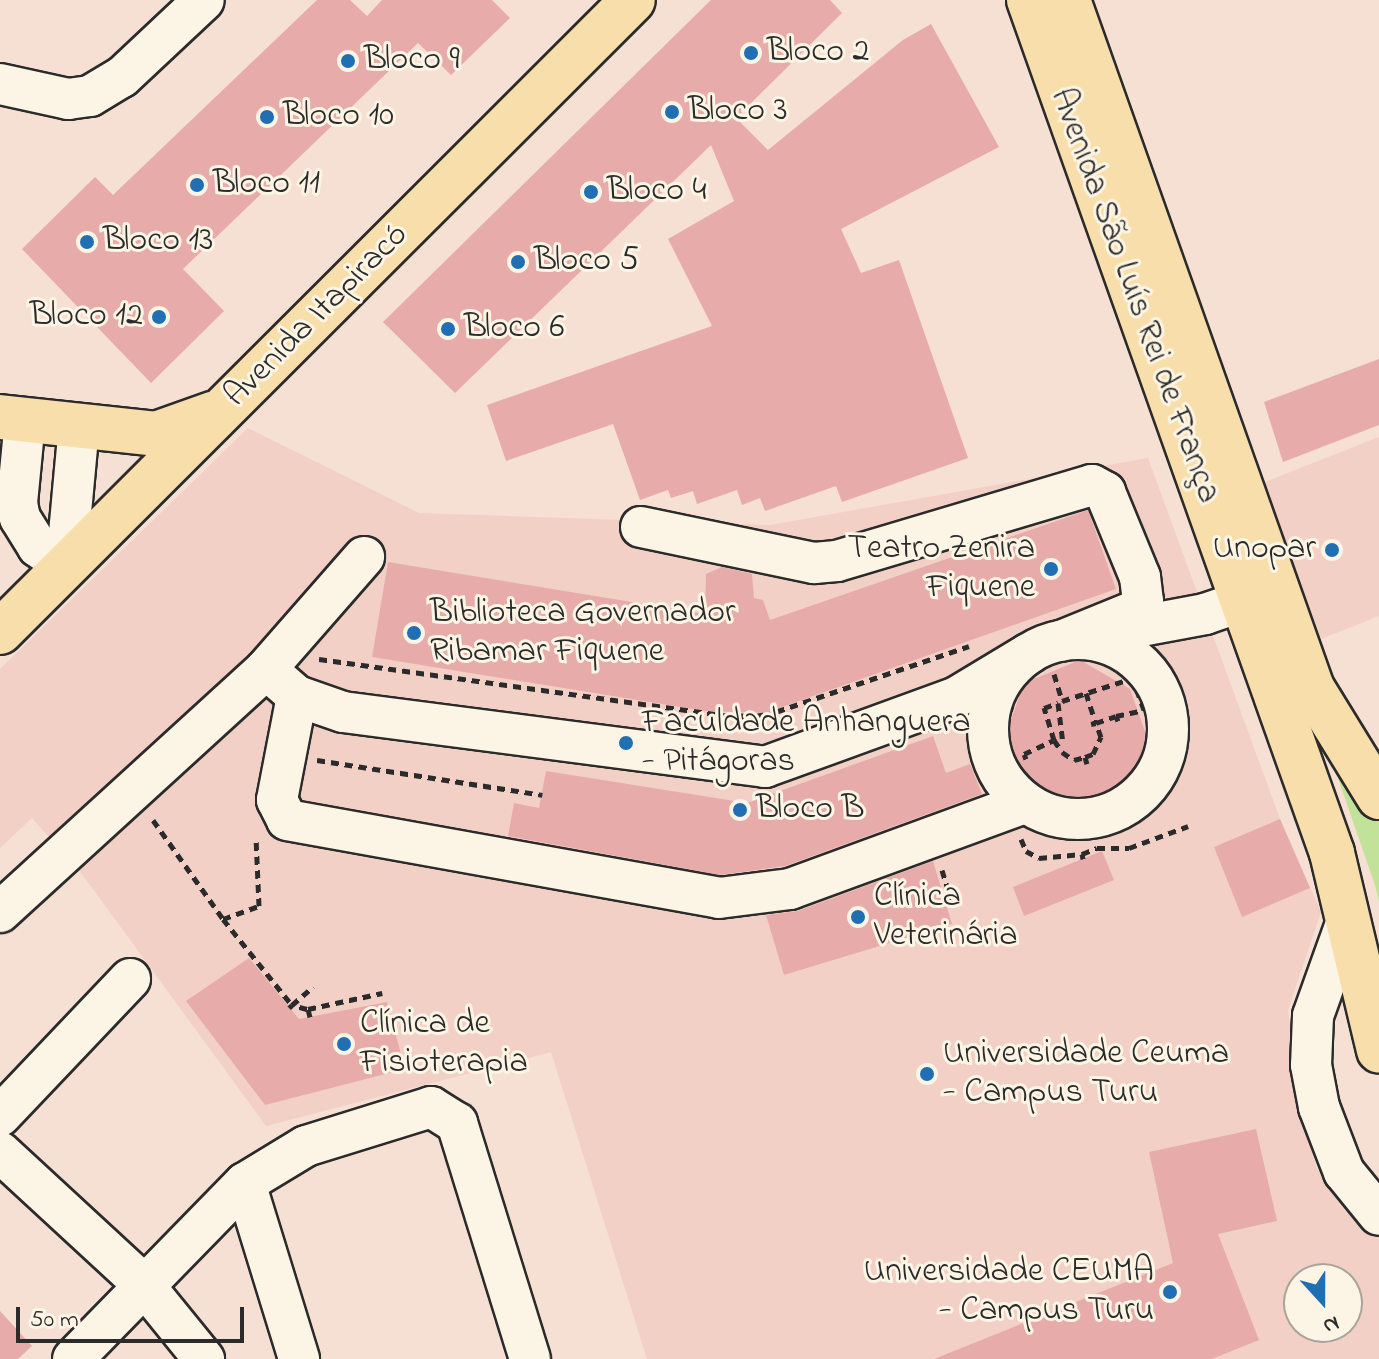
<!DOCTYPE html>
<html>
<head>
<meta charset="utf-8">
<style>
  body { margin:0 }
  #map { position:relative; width:1379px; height:1359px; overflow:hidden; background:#f6dfd3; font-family:"Indie Flower",sans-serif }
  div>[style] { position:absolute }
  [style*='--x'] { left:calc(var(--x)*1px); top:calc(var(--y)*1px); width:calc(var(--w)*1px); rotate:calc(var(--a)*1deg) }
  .built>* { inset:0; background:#f2d0c6 }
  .green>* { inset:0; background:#c2e29a }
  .building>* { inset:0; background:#e7aca9 }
  .path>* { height:5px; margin-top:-2.5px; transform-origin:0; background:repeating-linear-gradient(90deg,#2b2b2b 0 8px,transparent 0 14px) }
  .roads { filter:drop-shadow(2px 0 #2b2b2b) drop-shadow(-2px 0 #2b2b2b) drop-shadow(0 2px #2b2b2b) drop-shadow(0 -2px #2b2b2b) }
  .minor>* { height:40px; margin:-20px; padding:0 20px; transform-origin:20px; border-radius:20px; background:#fcf5e5 }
  .minor>.ring { margin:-20px; padding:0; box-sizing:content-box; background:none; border:40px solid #fcf5e5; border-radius:50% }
  .major>* { height:44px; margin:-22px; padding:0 22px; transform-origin:22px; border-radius:22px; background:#f8deab }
  .dots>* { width:22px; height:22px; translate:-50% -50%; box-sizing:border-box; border:4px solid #fcf5e5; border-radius:50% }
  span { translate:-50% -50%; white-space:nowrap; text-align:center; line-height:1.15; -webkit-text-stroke:6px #fcf5e5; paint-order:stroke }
  .poi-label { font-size:34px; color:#2b2b2b }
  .left { translate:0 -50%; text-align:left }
  .right { translate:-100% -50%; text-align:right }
  .street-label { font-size:34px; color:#2b2b2b }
  .north { position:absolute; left:1283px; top:1263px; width:80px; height:80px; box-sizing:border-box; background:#fcf5e5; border:2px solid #a8a49b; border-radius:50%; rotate:159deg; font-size:22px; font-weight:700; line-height:32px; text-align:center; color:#2b2b2b }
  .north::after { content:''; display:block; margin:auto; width:28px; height:36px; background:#1f6fb2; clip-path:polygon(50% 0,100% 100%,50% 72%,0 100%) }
  .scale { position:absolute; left:16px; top:1307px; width:228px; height:36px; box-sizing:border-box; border:4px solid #2b2b2b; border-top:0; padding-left:10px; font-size:24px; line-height:28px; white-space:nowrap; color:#2b2b2b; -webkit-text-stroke:6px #fcf5e5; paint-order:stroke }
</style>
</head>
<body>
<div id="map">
  <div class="built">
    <div style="clip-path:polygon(evenodd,248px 428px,419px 513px,770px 525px,1148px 458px,1280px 819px,1321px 912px,1288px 1010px,1299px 1096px,1316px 1167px,1348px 1210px,1379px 1236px,1379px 1359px,647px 1359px,551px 1052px,266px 1126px,82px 874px,32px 818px,0 848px,0 669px,248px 428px,1299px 1279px,1347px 1279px,1347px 1327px,1299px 1327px,1299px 1279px)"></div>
    <div style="clip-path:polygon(1379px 437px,1379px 616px,1321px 639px,1260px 484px)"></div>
  </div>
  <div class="green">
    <div style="clip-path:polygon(1326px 744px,1379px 821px,1379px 902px,1375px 885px)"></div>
  </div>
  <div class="building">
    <div style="clip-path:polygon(317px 0,350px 0,367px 16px,382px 0,492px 0,510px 18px,451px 75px,418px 43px,183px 269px,224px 311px,151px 383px,22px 249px,95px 177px,113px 195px)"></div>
    <div style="clip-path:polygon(711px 0,830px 0,842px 13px,736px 118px,768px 150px,903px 40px,931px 24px,999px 147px,841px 229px,861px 273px,899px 260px,968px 458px,842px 502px,836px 486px,765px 511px,760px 498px,742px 505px,737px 490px,697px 504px,693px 491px,671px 498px,668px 490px,640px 500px,613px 424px,506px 461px,487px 405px,712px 326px,668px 239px,734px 201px,711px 145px,455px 393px,383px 322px)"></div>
    <div style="clip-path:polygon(1379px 359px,1379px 425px,1283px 462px,1264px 402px)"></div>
    <div style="clip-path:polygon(1088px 510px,1116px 589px,765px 713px,705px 711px,372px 657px,388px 562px,705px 614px,706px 574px,722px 567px,752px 574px,754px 598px,763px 600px,770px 620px)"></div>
    <div style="clip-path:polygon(1080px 660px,1130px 689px,1148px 740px,1126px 791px,1075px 808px,1046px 794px,1039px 785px,979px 761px,1011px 749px,1006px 734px,1024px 683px)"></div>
    <div style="clip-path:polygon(933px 736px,946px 773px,970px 764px,982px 794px,785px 866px,720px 875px,508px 836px,514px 803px,539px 808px,546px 771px,747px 803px)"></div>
    <div style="clip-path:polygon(1280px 819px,1310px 888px,1242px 917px,1214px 847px)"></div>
    <div style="clip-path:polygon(1102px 851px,1114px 880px,1024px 916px,1013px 887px)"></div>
    <div style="clip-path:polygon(933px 861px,952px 924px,784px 975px,766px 915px,798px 911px)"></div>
    <div style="clip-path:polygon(249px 958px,299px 1019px,387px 1002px,405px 1069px,265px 1105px,186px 1001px)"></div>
    <div style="clip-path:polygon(1256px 1129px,1277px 1221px,1218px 1234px,1259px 1340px,1212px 1359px,934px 1359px,1173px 1263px,1149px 1152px)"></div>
    <div style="clip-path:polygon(0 1311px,32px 1346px,18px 1359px,0 1359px)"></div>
  </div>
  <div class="path">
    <div style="--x:319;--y:659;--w:427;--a:7.9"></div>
    <div style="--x:1054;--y:674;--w:28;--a:73"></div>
    <div style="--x:1062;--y:701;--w:75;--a:-17.9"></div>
    <div style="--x:1086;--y:693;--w:32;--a:72"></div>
    <div style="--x:1096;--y:723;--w:21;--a:-19"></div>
    <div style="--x:1058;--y:703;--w:38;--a:83"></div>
    <div style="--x:742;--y:713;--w:5;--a:90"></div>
    <div style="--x:742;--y:718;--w:26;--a:-9"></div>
    <div style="--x:1118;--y:721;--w:5;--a:-112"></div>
    <div style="--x:1116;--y:716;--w:29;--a:-12"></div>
    <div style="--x:1144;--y:710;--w:41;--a:-109.7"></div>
    <div style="--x:1130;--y:671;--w:13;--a:-157"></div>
    <div style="--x:737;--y:725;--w:245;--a:-18.8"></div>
    <div style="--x:1054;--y:740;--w:34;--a:-107"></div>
    <div style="--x:1044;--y:708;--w:15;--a:-20"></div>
    <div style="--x:1085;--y:757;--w:9;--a:-21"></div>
    <div style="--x:1093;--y:754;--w:19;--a:-65"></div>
    <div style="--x:1101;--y:737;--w:15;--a:-110"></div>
    <div style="--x:1096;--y:723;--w:5;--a:169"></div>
    <div style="--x:1026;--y:759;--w:5;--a:-112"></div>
    <div style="--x:1024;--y:754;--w:33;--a:-25"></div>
    <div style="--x:1054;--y:740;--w:14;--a:56"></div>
    <div style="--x:1062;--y:752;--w:14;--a:34"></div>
    <div style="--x:1074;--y:760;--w:11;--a:-15"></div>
    <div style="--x:1085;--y:757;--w:7;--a:74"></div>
    <div style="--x:317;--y:760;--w:228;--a:8.8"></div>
    <div style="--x:1012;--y:763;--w:27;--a:-112"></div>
    <div style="--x:1002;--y:738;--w:34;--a:-73"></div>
    <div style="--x:153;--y:820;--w:121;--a:54.7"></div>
    <div style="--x:223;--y:919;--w:38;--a:-20"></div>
    <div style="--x:259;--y:906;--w:69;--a:-92.5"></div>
    <div style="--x:1021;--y:839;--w:13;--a:67"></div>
    <div style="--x:1026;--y:851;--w:15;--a:28"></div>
    <div style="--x:1039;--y:858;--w:43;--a:-5.3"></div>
    <div style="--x:1083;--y:859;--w:5;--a:-101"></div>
    <div style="--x:1082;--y:854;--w:16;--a:-22"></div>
    <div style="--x:1097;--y:848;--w:32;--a:0"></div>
    <div style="--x:1129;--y:848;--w:63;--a:-20.4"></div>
    <div style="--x:942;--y:870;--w:30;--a:73"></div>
    <div style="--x:951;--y:899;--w:6;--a:149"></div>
    <div style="--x:223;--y:919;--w:110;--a:51.3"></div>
    <div style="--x:292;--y:1005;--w:4;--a:135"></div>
    <div style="--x:307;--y:1009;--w:16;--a:-165"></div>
    <div style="--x:292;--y:1005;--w:28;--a:-41"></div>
    <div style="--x:310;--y:1017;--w:8;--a:-104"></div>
    <div style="--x:308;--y:1009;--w:76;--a:-12.2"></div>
  </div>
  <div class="roads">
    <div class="minor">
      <div style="--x:0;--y:84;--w:70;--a:12.4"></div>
      <div style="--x:68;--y:99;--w:22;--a:-8"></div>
      <div style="--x:90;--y:96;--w:37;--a:-31"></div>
      <div style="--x:122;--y:77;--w:112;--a:-43.2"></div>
      <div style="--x:25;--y:420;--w:83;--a:95.5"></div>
      <div style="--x:17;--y:503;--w:15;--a:79"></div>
      <div style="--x:20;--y:518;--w:34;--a:58"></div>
      <div style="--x:38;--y:547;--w:34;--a:34"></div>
      <div style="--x:66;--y:566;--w:141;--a:-84.7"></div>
      <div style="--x:641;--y:527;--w:177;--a:11.8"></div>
      <div style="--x:814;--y:563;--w:23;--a:-5"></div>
      <div style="--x:837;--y:561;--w:266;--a:-16.6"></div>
      <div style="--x:1092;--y:485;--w:15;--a:28"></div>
      <div style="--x:1105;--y:492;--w:92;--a:67.6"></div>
      <div style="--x:1140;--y:577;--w:24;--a:83"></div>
      <div style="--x:1143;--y:601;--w:11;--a:124"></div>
      <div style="--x:1137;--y:610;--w:82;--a:157.8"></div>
      <div style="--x:1109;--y:632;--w:98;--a:-10.6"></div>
      <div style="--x:1205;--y:614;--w:39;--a:-19"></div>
      <div class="ring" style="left:988px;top:639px;width:140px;height:140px"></div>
      <div style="--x:266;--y:669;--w:41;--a:41.1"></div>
      <div style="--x:297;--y:696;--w:49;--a:19.2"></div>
      <div style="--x:343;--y:712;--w:426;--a:7.4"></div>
      <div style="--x:765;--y:767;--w:202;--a:-20"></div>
      <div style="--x:955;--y:698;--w:85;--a:-31.1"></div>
      <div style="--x:297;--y:696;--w:106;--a:100.9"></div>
      <div style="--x:277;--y:800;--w:22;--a:63"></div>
      <div style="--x:287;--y:820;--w:439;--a:10.2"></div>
      <div style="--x:719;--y:898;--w:72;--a:-7.2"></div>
      <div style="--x:790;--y:889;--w:250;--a:-20.1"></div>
      <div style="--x:0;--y:912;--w:360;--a:-42.4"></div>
      <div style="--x:266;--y:669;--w:149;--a:-48.8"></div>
      <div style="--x:1348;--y:918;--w:104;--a:109.7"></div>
      <div style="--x:1313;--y:1016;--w:49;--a:92.3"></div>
      <div style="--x:1311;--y:1065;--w:43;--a:79.2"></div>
      <div style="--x:1319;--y:1107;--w:70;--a:69"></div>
      <div style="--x:1344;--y:1172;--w:55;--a:50.9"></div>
      <div style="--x:0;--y:1116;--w:189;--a:-46.5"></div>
      <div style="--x:0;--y:1152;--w:195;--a:42.7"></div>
      <div style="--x:143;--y:1284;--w:97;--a:50.9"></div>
      <div style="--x:245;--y:1183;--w:184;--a:72.9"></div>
      <div style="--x:73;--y:1359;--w:246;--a:-45.7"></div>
      <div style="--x:245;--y:1183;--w:71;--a:-31.2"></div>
      <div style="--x:306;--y:1146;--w:131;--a:-17.3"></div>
      <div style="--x:431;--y:1107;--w:31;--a:32"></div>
      <div style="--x:457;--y:1123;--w:247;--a:72.8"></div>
    </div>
    <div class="major">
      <div style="--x:1029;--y:0;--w:905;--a:70.44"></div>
      <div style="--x:1332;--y:853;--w:203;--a:76.6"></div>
      <div style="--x:1068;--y:0;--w:730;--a:70.47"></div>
      <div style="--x:1312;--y:688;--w:128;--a:58.4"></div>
      <div style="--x:0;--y:417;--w:157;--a:6.2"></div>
      <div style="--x:156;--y:434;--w:59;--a:-19.7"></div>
      <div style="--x:0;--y:632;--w:894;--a:-44.95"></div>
    </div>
  </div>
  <div class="dots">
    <div style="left:751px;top:53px;background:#1f6fb2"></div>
    <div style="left:348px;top:61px;background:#1f6fb2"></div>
    <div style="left:672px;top:112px;background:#1f6fb2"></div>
    <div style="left:267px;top:117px;background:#1f6fb2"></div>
    <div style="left:197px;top:185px;background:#1f6fb2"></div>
    <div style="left:591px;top:192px;background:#1f6fb2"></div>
    <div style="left:87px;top:242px;background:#1f6fb2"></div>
    <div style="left:518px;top:262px;background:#1f6fb2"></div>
    <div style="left:159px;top:317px;background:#1f6fb2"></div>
    <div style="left:448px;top:329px;background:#1f6fb2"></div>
    <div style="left:1332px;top:550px;background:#1f6fb2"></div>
    <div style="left:1051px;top:569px;background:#1f6fb2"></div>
    <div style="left:414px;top:633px;background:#1f6fb2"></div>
    <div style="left:626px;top:743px;background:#1f6fb2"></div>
    <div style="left:740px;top:810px;background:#1f6fb2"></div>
    <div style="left:858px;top:917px;background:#1f6fb2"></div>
    <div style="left:344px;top:1044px;background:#1f6fb2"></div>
    <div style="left:927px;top:1074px;background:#1f6fb2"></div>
    <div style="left:1170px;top:1292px;background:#1f6fb2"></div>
  </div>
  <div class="poi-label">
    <span class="left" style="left:767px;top:53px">Bloco 2</span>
    <span class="left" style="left:364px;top:61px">Bloco 9</span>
    <span class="left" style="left:688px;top:112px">Bloco 3</span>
    <span class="left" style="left:283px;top:117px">Bloco 10</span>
    <span class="left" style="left:213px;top:185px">Bloco 11</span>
    <span class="left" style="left:607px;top:192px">Bloco 4</span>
    <span class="left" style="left:103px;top:242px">Bloco 13</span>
    <span class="left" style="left:534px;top:262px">Bloco 5</span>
    <span class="right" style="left:143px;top:317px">Bloco 12</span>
    <span class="left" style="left:464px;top:329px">Bloco 6</span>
    <span class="right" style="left:1035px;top:569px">Teatro Zenira<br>Fiquene</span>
    <span class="right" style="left:1316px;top:550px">Unopar</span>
    <span class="left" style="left:430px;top:633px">Biblioteca Governador<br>Ribamar Fiquene</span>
    <span class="left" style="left:642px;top:743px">Faculdade Anhanguera<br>- Pitágoras</span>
    <span class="left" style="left:756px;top:810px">Bloco B</span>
    <span class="left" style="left:874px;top:917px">Clínica<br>Veterinária</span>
    <span class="left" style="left:360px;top:1044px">Clínica de<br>Fisioterapia</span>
    <span class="left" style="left:943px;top:1074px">Universidade Ceuma<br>- Campus Turu</span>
    <span class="right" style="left:1154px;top:1292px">Universidade CEUMA<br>- Campus Turu</span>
  </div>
  <div class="street-label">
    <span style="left:1134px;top:296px;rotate:70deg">Avenida São Luís Rei de França</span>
    <span style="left:317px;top:316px;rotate:-45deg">Avenida Itapiracó</span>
  </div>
  <div class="north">N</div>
  <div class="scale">50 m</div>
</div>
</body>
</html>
